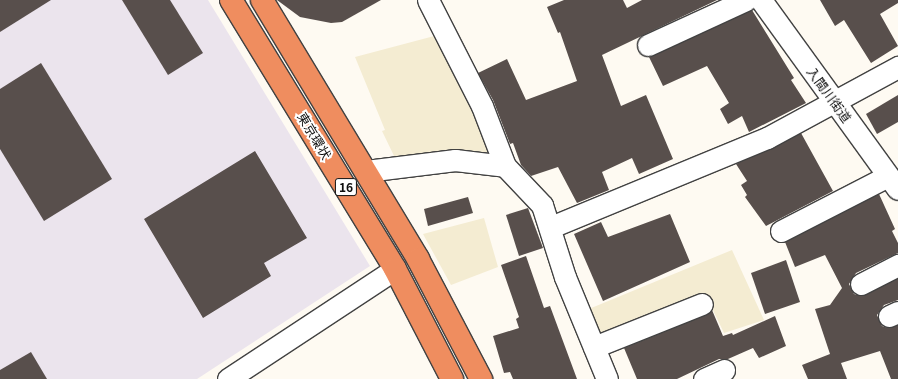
<!DOCTYPE html>
<html>
<head>
<meta charset="utf-8">
<style>
  body { margin:0 }
  #map { position:relative; width:898px; height:379px; overflow:hidden; background:#fefaf2; font-family:Georgia,"Noto Sans JP",serif }
  div>[style] { position:absolute }
  [style*='--x'] { left:calc(var(--x)*1px); top:calc(var(--y)*1px); width:calc(var(--w)*1px); rotate:calc(var(--a)*1deg) }
  .industrial>* { inset:0; background:#ebe4ed }
  .farmland>* { inset:0; background:#f4ecd2 }
  .building>* { inset:0; background:#584f4c }
  .roads { filter:drop-shadow(1px 0 #424242) drop-shadow(-1px 0 #424242) drop-shadow(0 1px #424242) drop-shadow(0 -1px #424242) }
  .minor>* { height:21px; margin:-10.5px; padding:0 10.5px; transform-origin:10.5px; border-radius:10.5px; background:#fff }
  .highway>* { height:22px; margin:-11px; padding:0 11px; transform-origin:11px; border-radius:11px; background:#ef8d5f }
  span { translate:-50% -50%; white-space:nowrap; text-align:center; line-height:1.15; -webkit-text-stroke:4px #fff; paint-order:stroke }
  .shield-label span { padding:1px 3px; background:#fff; border:1px solid; border-radius:3px; -webkit-text-stroke-width:0 }
  .shield-label { font-size:12px; color:#0f0f0f; font-weight:700 }
  .street-label { font-size:13px; color:#0f0f0f }
</style>
</head>
<body>
<div id="map">
  <div class="industrial">
    <div style="clip-path:polygon(0 0,208px 0,370px 266px,197px 379px,0 379px)"></div>
  </div>
  <div class="farmland">
    <div style="clip-path:polygon(438px 35px,494px 156px,396px 160px,382px 131px,385px 130px,355px 57px)"></div>
    <div style="clip-path:polygon(484px 218px,498px 267px,451px 285px,423px 234px)"></div>
    <div style="clip-path:polygon(732px 250px,764px 320px,724px 333px,707px 298px,601px 341px,584px 311px)"></div>
  </div>
  <div class="building">
    <div style="clip-path:polygon(0 0,51px 0,0 32px)"></div>
    <div style="clip-path:polygon(122px 0,170px 0,203px 53px,168px 75px)"></div>
    <div style="clip-path:polygon(277px 0,381px 0,342px 22px,331px 23px,300px 17px)"></div>
    <div style="clip-path:polygon(564px 0,623px 0,627px 8px,642px 0,717px 0,602px 55px,621px 106px,646px 95px,673px 159px,639px 174px,632px 158px,602px 172px,609px 190px,577px 203px,558px 167px,531px 176px,521px 165px,513px 143px,510px 144px,493px 100px,478px 73px,507px 59px,526px 100px,577px 81px,560px 32px,558px 33px,547px 7px)"></div>
    <div style="clip-path:polygon(820px 0,898px 0,898px 3px,880px 14px,898px 46px,871px 63px,844px 20px,835px 26px)"></div>
    <div style="clip-path:polygon(752px 10px,794px 78px,791px 80px,806px 103px,749px 132px,742px 116px,728px 124px,720px 109px,729px 103px,707px 66px,663px 86px,649px 57px)"></div>
    <div style="clip-path:polygon(41px 63px,112px 179px,44px 221px,0 149px,0 89px)"></div>
    <div style="clip-path:polygon(898px 95px,898px 122px,877px 134px,866px 114px)"></div>
    <div style="clip-path:polygon(801px 133px,833px 191px,766px 226px,745px 197px,747px 195px,741px 185px,747px 181px,736px 164px)"></div>
    <div style="clip-path:polygon(255px 151px,307px 238px,264px 263px,271px 276px,203px 318px,144px 219px)"></div>
    <div style="clip-path:polygon(879px 194px,895px 229px,892px 231px,898px 243px,898px 253px,856px 273px,849px 284px,854px 294px,861px 296px,898px 278px,898px 300px,884px 305px,877px 315px,882px 326px,888px 328px,898px 325px,898px 379px,891px 379px,880px 351px,841px 363px,847px 379px,808px 379px,802px 365px,830px 354px,815px 309px,830px 305px,842px 288px,825px 255px,795px 267px,785px 242px)"></div>
    <div style="clip-path:polygon(468px 197px,473px 213px,428px 226px,424px 209px)"></div>
    <div style="clip-path:polygon(528px 208px,543px 248px,519px 256px,506px 215px)"></div>
    <div style="clip-path:polygon(670px 214px,690px 262px,603px 301px,574px 234px,601px 222px,608px 237px)"></div>
    <div style="clip-path:polygon(526px 256px,544px 308px,550px 306px,577px 379px,513px 379px,510px 372px,504px 373px,493px 336px,519px 328px,516px 319px,519px 317px,501px 265px)"></div>
    <div style="clip-path:polygon(786px 260px,800px 302px,765px 314px,751px 273px)"></div>
    <div style="clip-path:polygon(712px 310px,723px 336px,732px 333px,733px 335px,775px 316px,786px 346px,759px 358px,753px 348px,728px 359px,719px 359px,677px 379px,637px 379px,624px 348px,706px 315px)"></div>
    <div style="clip-path:polygon(31px 352px,47px 379px,0 379px,0 370px)"></div>
  </div>
  <div class="roads">
    <div class="minor">
      <div style="--x:428;--y:0;--w:119;--a:63"></div>
      <div style="--x:482;--y:106;--w:64;--a:69"></div>
      <div style="--x:761;--y:0;--w:233;--a:54.1"></div>
      <div style="--x:648;--y:45;--w:108;--a:-24.7"></div>
      <div style="--x:366;--y:171;--w:90;--a:-7"></div>
      <div style="--x:455;--y:160;--w:50;--a:6.8"></div>
      <div style="--x:505;--y:166;--w:54;--a:46.5"></div>
      <div style="--x:542;--y:205;--w:76;--a:72.3"></div>
      <div style="--x:565;--y:277;--w:110;--a:67.6"></div>
      <div style="--x:551;--y:227;--w:234;--a:-22.4"></div>
      <div style="--x:767;--y:138;--w:149;--a:-28.5"></div>
      <div style="--x:781;--y:231;--w:120;--a:-27.2"></div>
      <div style="--x:861;--y:284;--w:42;--a:-27.2"></div>
      <div style="--x:889;--y:316;--w:10;--a:-24"></div>
      <div style="--x:594;--y:347;--w:116;--a:-21.7"></div>
      <div style="--x:228;--y:379;--w:200;--a:-33.4"></div>
      <div style="--x:704;--y:379;--w:22;--a:-24"></div>
    </div>
    <div class="highway">
      <div style="--x:231;--y:0;--w:315;--a:58.6"></div>
      <div style="--x:395;--y:269;--w:124;--a:62.6"></div>
      <div style="--x:262;--y:0;--w:302;--a:58.9"></div>
      <div style="--x:418;--y:259;--w:136;--a:62.3"></div>
    </div>
  </div>
  <div class="shield-label">
    <span style="left:346px;top:187px">16</span>
  </div>
  <div class="street-label">
    <span style="left:829px;top:95px;rotate:54deg">入間川街道</span>
    <span style="left:314px;top:136px;rotate:59deg">東京環状</span>
  </div>
</div>
</body>
</html>
